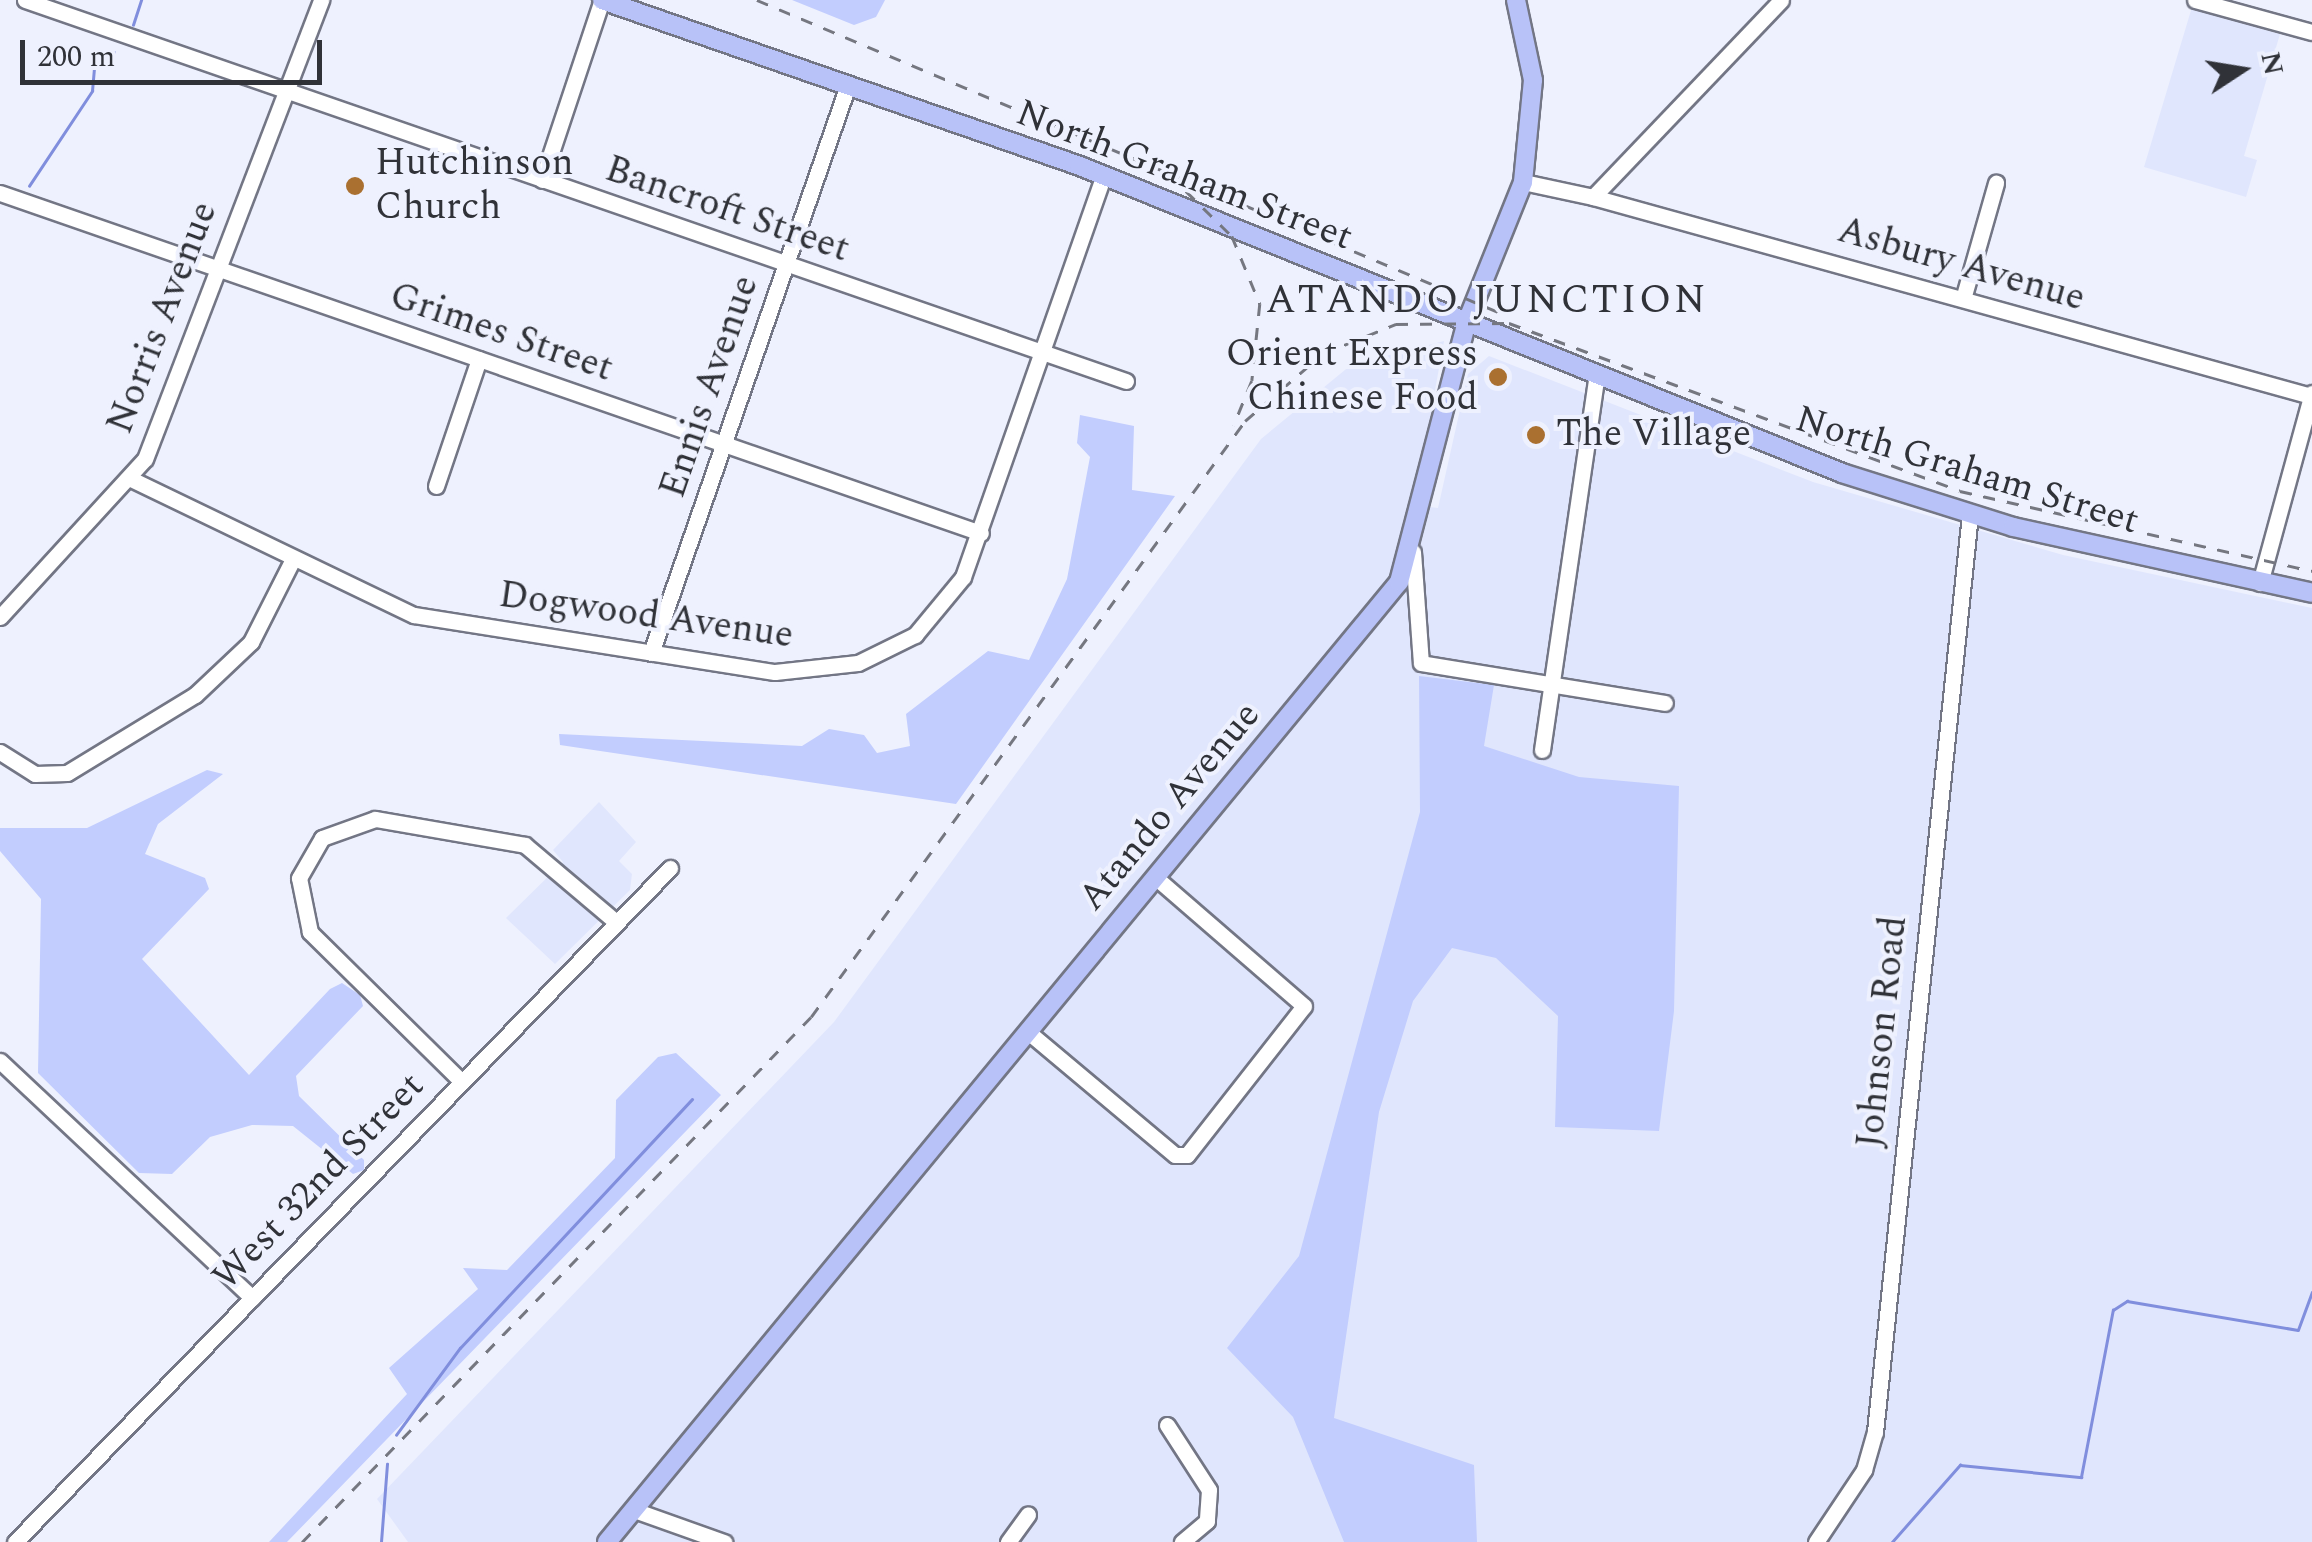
<!DOCTYPE html>
<html>
<head>
<meta charset="utf-8">
<style>
  body { margin:0 }
  #map { position:relative; width:2312px; height:1542px; overflow:hidden; background:#eef1fe; font-family:Spectral,serif }
  div>[style] { position:absolute }
  [style*='--x'] { left:calc(var(--x)*1px); top:calc(var(--y)*1px); width:calc(var(--w)*1px); rotate:calc(var(--a)*1deg) }
  .built>* { inset:0; background:#e0e6fd }
  .green>* { inset:0; background:#c2cdfe }
  .stream>* { height:2.5px; margin:-1.25px; padding:0 1.25px; transform-origin:1.25px; border-radius:1.25px; background:#808edd }
  .roads { filter:drop-shadow(2px 0 #737685) drop-shadow(-2px 0 #737685) drop-shadow(0 2px #737685) drop-shadow(0 -2px #737685) }
  .minor>* { height:15px; margin:-7.5px; padding:0 7.5px; transform-origin:7.5px; border-radius:7.5px; background:#fff }
  .major>* { height:18px; margin:-9px; padding:0 9px; transform-origin:9px; border-radius:9px; background:#b8c2f8 }
  .rail>* { height:2.5px; margin-top:-1.25px; transform-origin:0; background:repeating-linear-gradient(90deg,#757780 0 12px,transparent 0 24px) }
  .dots>* { width:28px; height:28px; translate:-50% -50%; box-sizing:border-box; border:5px solid #eef1fe; border-radius:50% }
  span { translate:-50% -50%; white-space:nowrap; text-align:center; line-height:1.15; -webkit-text-stroke:8px #eef1fe; paint-order:stroke }
  .poi-label { font-size:38px; color:#303238 }
  .left { translate:0 -50%; text-align:left }
  .right { translate:-100% -50%; text-align:right }
  .street-label { font-size:38px; color:#303238 }
  .neighbourhood-label { font-size:40px; color:#303238; letter-spacing:2.5px }
  .north { position:absolute; left:2192px; top:20px; width:100px; height:100px; -webkit-text-stroke:8px #eef1fe; paint-order:stroke; rotate:78deg; font-size:28px; font-weight:700; line-height:40px; text-align:center; color:#303238 }
  .north::after { content:''; display:block; margin:auto; width:35px; height:45px; background:#303238; clip-path:polygon(50% 0,100% 100%,50% 72%,0 100%) }
  .scale { position:absolute; left:20px; top:40px; width:302px; height:45px; box-sizing:border-box; border:5px solid #303238; border-top:0; padding-left:12px; font-size:30px; line-height:35px; white-space:nowrap; color:#303238; -webkit-text-stroke:8px #eef1fe; paint-order:stroke }
</style>
</head>
<body>
<div id="map">
  <div class="built">
    <div style="clip-path:polygon(2192px 7px,2280px 34px,2244px 156px,2257px 160px,2246px 197px,2144px 167px)"></div>
    <div style="clip-path:polygon(1444px 341px,1414px 505px,1438px 508px,1468px 374px,1489px 356px,1813px 482px,2063px 555px,2312px 608px,2312px 1542px,408px 1542px,377px 1499px,834px 1022px,1261px 439px,1351px 365px)"></div>
    <div style="clip-path:polygon(599px 802px,636px 842px,619px 861px,632px 874px,630px 890px,555px 964px,506px 918px,563px 862px,553px 850px)"></div>
  </div>
  <div class="green">
    <div style="clip-path:polygon(792px 0,885px 0,876px 17px,854px 25px)"></div>
    <div style="clip-path:polygon(1080px 415px,1134px 426px,1132px 490px,1175px 496px,956px 804px,560px 745px,559px 734px,802px 746px,829px 729px,864px 735px,877px 753px,910px 746px,906px 714px,988px 651px,1029px 660px,1067px 579px,1090px 457px,1077px 443px)"></div>
    <div style="clip-path:polygon(1419px 676px,1494px 685px,1484px 746px,1579px 777px,1679px 786px,1674px 1011px,1659px 1131px,1555px 1127px,1558px 1016px,1496px 958px,1452px 948px,1413px 1001px,1379px 1112px,1334px 1418px,1474px 1465px,1477px 1542px,1344px 1542px,1293px 1417px,1227px 1348px,1299px 1256px,1420px 812px)"></div>
    <div style="clip-path:polygon(207px 770px,223px 774px,158px 824px,145px 854px,205px 878px,209px 889px,142px 959px,249px 1075px,330px 989px,342px 983px,360px 995px,363px 1006px,296px 1076px,299px 1096px,364px 1160px,364px 1170px,353px 1174px,293px 1126px,252px 1125px,210px 1137px,172px 1174px,139px 1173px,38px 1073px,41px 899px,0 851px,0 828px,87px 828px)"></div>
    <div style="clip-path:polygon(676px 1053px,721px 1095px,287px 1542px,269px 1542px,407px 1394px,389px 1368px,478px 1289px,463px 1268px,507px 1270px,615px 1158px,616px 1100px,658px 1057px)"></div>
  </div>
  <div class="stream">
    <div style="--x:133;--y:25;--w:26;--a:-72"></div>
    <div style="--x:29;--y:186;--w:114;--a:-56.4"></div>
    <div style="--x:92;--y:91;--w:32;--a:-85"></div>
    <div style="--x:95;--y:59;--w:20;--a:-20"></div>
    <div style="--x:396;--y:1435;--w:108;--a:-53.7"></div>
    <div style="--x:460;--y:1348;--w:340;--a:-47"></div>
    <div style="--x:381;--y:1542;--w:78;--a:-85.6"></div>
    <div style="--x:1892;--y:1542;--w:103;--a:-48.6"></div>
    <div style="--x:1960;--y:1465;--w:122;--a:5.7"></div>
    <div style="--x:2081;--y:1477;--w:170;--a:-79.2"></div>
    <div style="--x:2113;--y:1310;--w:17;--a:-33"></div>
    <div style="--x:2127;--y:1301;--w:173;--a:9.6"></div>
    <div style="--x:2298;--y:1330;--w:40;--a:-69.8"></div>
  </div>
  <div class="roads">
    <div class="minor">
      <div style="--x:25;--y:0;--w:1165;--a:19.09"></div>
      <div style="--x:2195;--y:0;--w:121;--a:15.3"></div>
      <div style="--x:542;--y:180;--w:190;--a:-71.6"></div>
      <div style="--x:1523;--y:182;--w:72;--a:12.1"></div>
      <div style="--x:1593;--y:197;--w:272;--a:-46.3"></div>
      <div style="--x:0;--y:193;--w:1038;--a:19.12"></div>
      <div style="--x:1593;--y:197;--w:745;--a:15.49"></div>
      <div style="--x:1963;--y:299;--w:121;--a:-74.1"></div>
      <div style="--x:131;--y:479;--w:314;--a:25.7"></div>
      <div style="--x:414;--y:615;--w:365;--a:9"></div>
      <div style="--x:775;--y:672;--w:83;--a:-6.2"></div>
      <div style="--x:858;--y:663;--w:64;--a:-26.2"></div>
      <div style="--x:915;--y:635;--w:75;--a:-50.4"></div>
      <div style="--x:963;--y:577;--w:426;--a:-70.7"></div>
      <div style="--x:436;--y:486;--w:134;--a:-71.3"></div>
      <div style="--x:1413;--y:552;--w:111;--a:85.9"></div>
      <div style="--x:1421;--y:663;--w:247;--a:9.3"></div>
      <div style="--x:2260;--y:583;--w:197;--a:-74.7"></div>
      <div style="--x:0;--y:617;--w:214;--a:-47.5"></div>
      <div style="--x:145;--y:459;--w:492;--a:-69"></div>
      <div style="--x:651;--y:653;--w:601;--a:-70.87"></div>
      <div style="--x:1542;--y:750;--w:376;--a:-81.7"></div>
      <div style="--x:0;--y:752;--w:41;--a:32.2"></div>
      <div style="--x:35;--y:774;--w:32;--a:-2"></div>
      <div style="--x:67;--y:773;--w:150;--a:-31.4"></div>
      <div style="--x:195;--y:695;--w:77;--a:-43.4"></div>
      <div style="--x:251;--y:642;--w:91;--a:-63.2"></div>
      <div style="--x:1027;--y:1031;--w:193;--a:40"></div>
      <div style="--x:1175;--y:1155;--w:12;--a:0"></div>
      <div style="--x:1187;--y:1155;--w:189;--a:-51.9"></div>
      <div style="--x:1304;--y:1006;--w:197;--a:-139.1"></div>
      <div style="--x:0;--y:1061;--w:346;--a:43.2"></div>
      <div style="--x:462;--y:1082;--w:214;--a:-135.4"></div>
      <div style="--x:310;--y:932;--w:55;--a:-101.5"></div>
      <div style="--x:299;--y:878;--w:46;--a:-60.1"></div>
      <div style="--x:322;--y:838;--w:56;--a:-19.7"></div>
      <div style="--x:375;--y:819;--w:152;--a:9.8"></div>
      <div style="--x:525;--y:845;--w:119;--a:40.2"></div>
      <div style="--x:1167;--y:1425;--w:77;--a:57.1"></div>
      <div style="--x:1209;--y:1490;--w:31;--a:94"></div>
      <div style="--x:1207;--y:1521;--w:33;--a:140"></div>
      <div style="--x:634;--y:1510;--w:96;--a:19.6"></div>
      <div style="--x:15;--y:1542;--w:940;--a:-45.82"></div>
      <div style="--x:1008;--y:1542;--w:34;--a:-54"></div>
      <div style="--x:1816;--y:1542;--w:87;--a:-56.3"></div>
      <div style="--x:1864;--y:1470;--w:40;--a:-74"></div>
      <div style="--x:1875;--y:1432;--w:923;--a:-84.09"></div>
    </div>
    <div class="major">
      <div style="--x:602;--y:0;--w:506;--a:19.15"></div>
      <div style="--x:1080;--y:166;--w:822;--a:21.94"></div>
      <div style="--x:1842;--y:473;--w:179;--a:17.5"></div>
      <div style="--x:2013;--y:527;--w:306;--a:12.4"></div>
      <div style="--x:607;--y:1542;--w:1245;--a:-50.48"></div>
      <div style="--x:1399;--y:582;--w:267;--a:-75.4"></div>
      <div style="--x:1466;--y:324;--w:153;--a:-68.1"></div>
      <div style="--x:1523;--y:182;--w:102;--a:-84.4"></div>
      <div style="--x:1533;--y:80;--w:82;--a:-102"></div>
    </div>
  </div>
  <div class="rail">
    <div style="--x:757;--y:0;--w:815;--a:22.82"></div>
    <div style="--x:1186;--y:191;--w:64;--a:44.4"></div>
    <div style="--x:1232;--y:236;--w:74;--a:67.6"></div>
    <div style="--x:1260;--y:304;--w:77;--a:95.9"></div>
    <div style="--x:1252;--y:381;--w:48;--a:112.2"></div>
    <div style="--x:302;--y:1542;--w:731;--a:-45.89"></div>
    <div style="--x:811;--y:1017;--w:737;--a:-53.94"></div>
    <div style="--x:1245;--y:421;--w:102;--a:-41"></div>
    <div style="--x:1322;--y:354;--w:80;--a:-22.1"></div>
    <div style="--x:1396;--y:324;--w:113;--a:-0.5"></div>
    <div style="--x:1509;--y:323;--w:481;--a:20.4"></div>
    <div style="--x:1960;--y:491;--w:361;--a:12.8"></div>
  </div>
  <div class="dots">
    <div style="left:355px;top:186px;background:#aa7030"></div>
    <div style="left:1498px;top:377px;background:#aa7030"></div>
    <div style="left:1536px;top:435px;background:#aa7030"></div>
  </div>
  <div class="poi-label">
    <span class="left" style="left:375px;top:186px">Hutchinson<br>Church</span>
    <span class="right" style="left:1478px;top:377px">Orient Express<br>Chinese Food</span>
    <span class="left" style="left:1556px;top:435px">The Village</span>
  </div>
  <div class="street-label">
    <span style="left:1184px;top:176px;rotate:21deg">North Graham Street</span>
    <span style="left:727px;top:210px;rotate:19deg">Bancroft Street</span>
    <span style="left:1961px;top:265px;rotate:16deg">Asbury Avenue</span>
    <span style="left:163px;top:318px;rotate:-69deg">Norris Avenue</span>
    <span style="left:501px;top:333px;rotate:19deg">Grimes Street</span>
    <span style="left:710px;top:387px;rotate:-71deg">Ennis Avenue</span>
    <span style="left:1967px;top:471px;rotate:17deg">North Graham Street</span>
    <span style="left:646px;top:616px;rotate:8deg">Dogwood Avenue</span>
    <span style="left:1170px;top:807px;rotate:-50deg">Atando Avenue</span>
    <span style="left:1883px;top:1032px;rotate:-84deg">Johnson Road</span>
    <span style="left:319px;top:1182px;rotate:-46deg">West 32nd Street</span>
  </div>
  <div class="neighbourhood-label">
    <span style="left:1487px;top:301px">ATANDO JUNCTION</span>
  </div>
  <div class="north">N</div>
  <div class="scale">200 m</div>
</div>
</body>
</html>
